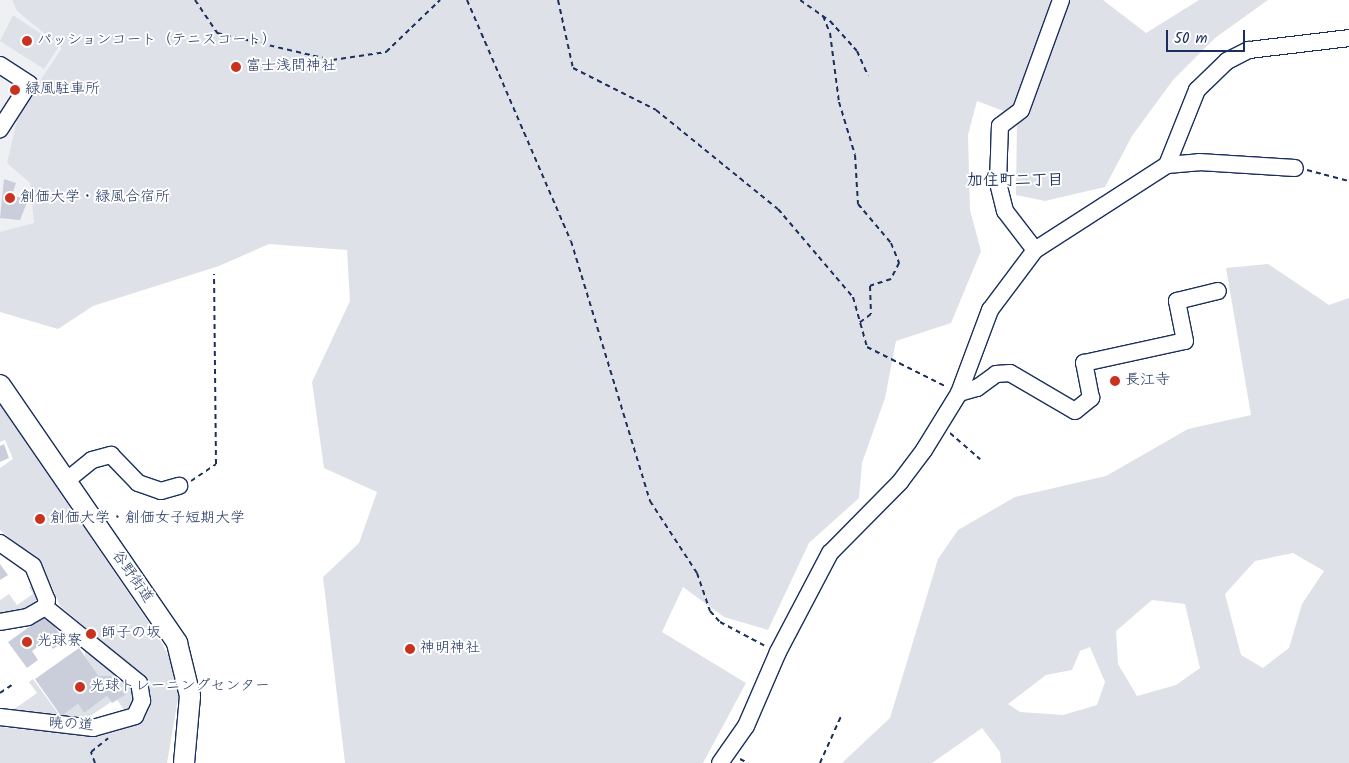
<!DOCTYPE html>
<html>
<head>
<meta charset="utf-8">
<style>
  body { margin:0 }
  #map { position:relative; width:1349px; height:763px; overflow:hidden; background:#fff; font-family:Kalam,"Klee One",sans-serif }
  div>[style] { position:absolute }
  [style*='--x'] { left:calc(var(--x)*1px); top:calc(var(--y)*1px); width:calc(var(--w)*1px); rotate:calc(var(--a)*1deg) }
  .built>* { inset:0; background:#eff0f4 }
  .green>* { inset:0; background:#dee1e7 }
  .building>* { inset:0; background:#caceda }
  .path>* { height:2px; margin-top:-1px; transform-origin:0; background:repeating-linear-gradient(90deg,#1b2f5e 0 5px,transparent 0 9px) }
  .roads { filter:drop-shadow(1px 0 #1b2f5e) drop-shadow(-1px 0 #1b2f5e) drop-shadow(0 1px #1b2f5e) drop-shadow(0 -1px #1b2f5e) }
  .minor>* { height:16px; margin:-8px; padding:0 8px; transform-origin:8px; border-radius:8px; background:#fff }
  .major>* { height:20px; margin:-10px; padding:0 10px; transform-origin:10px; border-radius:10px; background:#fff }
  .dots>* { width:14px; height:14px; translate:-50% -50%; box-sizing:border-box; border:2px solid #fff; border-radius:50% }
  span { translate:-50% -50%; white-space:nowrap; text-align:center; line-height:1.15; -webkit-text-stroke:4px #fff; paint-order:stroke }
  .poi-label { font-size:15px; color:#1b2f5e }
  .left { translate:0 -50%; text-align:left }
  .street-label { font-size:15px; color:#1b2f5e }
  .neighbourhood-label { font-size:16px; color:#1b2f5e; font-weight:700 }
  .scale { position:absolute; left:1166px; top:30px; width:79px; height:22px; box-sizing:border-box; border:2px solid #1b2f5e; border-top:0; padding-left:6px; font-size:15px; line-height:18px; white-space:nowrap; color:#1b2f5e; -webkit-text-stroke:4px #fff; paint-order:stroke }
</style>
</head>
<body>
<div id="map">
  <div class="built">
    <div style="clip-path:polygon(0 0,98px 0,34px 224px,0 265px)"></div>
  </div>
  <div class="green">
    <div style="clip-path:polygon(12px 0,1103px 0,1146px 33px,1199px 0,1268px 0,1215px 38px,1173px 80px,1132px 136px,1105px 187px,1045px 201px,1016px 195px,1017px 116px,977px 101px,968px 135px,970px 210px,981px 251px,951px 323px,896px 341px,885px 398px,862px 463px,859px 498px,809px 543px,768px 630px,724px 617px,683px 587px,662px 632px,746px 683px,703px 763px,345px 763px,323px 577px,359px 543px,377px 492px,324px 468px,312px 382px,350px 301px,347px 250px,269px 244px,219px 266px,93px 306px,58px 329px,0 312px,0 232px,34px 223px,30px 183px,7px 163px,19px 112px,62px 48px,17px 11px)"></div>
    <div style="clip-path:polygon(13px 15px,59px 46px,44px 69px,0 41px)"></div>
    <div style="clip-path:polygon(evenodd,1268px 264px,1329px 305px,1349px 298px,1349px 763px,1001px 763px,1000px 752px,982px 728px,932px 763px,842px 763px,890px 718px,938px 559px,958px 530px,1015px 497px,1106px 476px,1188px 429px,1251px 415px,1226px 268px,1268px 264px,1293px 553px,1324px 571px,1302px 604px,1289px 648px,1263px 668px,1241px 655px,1225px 594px,1255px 561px,1293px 553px,1268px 264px,1152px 600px,1185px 604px,1200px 668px,1176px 685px,1137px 696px,1118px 664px,1116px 631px,1152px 600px,1268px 264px,1090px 647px,1105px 682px,1097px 705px,1063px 715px,1020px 712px,1008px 704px,1046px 675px,1072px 670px,1080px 651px,1090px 647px)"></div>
    <div style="clip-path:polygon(0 405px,158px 636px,174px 666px,180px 687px,167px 763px,0 763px,0 727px,96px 737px,134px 725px,150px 702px,141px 674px,60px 606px,42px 564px,0 530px,0 468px,13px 459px,5px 440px,0 442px)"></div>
    <div style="clip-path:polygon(34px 584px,38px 598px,32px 607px,0 617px,0 600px,9px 594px,17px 605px,33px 594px,29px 587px)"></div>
    <div style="clip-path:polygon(85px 643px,132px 681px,137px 694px,128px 715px,117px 700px,124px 695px,111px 676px,99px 676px,85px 656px)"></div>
    <div style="clip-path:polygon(33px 679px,60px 716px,78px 704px,84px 713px,107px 696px,111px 702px,89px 717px,94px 724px,0 712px,0 708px,13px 710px,37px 693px,29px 682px)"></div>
  </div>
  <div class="building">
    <div style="clip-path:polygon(4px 179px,16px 183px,12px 195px,28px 200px,20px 220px,0 218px)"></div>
    <div style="clip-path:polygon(4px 444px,9px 458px,0 462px,0 446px)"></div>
    <div style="clip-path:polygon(0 564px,8px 575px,0 580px)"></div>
    <div style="clip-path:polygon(46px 615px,65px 641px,53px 649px,47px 640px,32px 651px,38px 660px,27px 668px,8px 642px)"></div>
    <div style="clip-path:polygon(79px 648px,99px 676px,111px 676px,125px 695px,112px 703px,107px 696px,84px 713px,78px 704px,61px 716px,35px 679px)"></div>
  </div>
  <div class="path">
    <div style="--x:195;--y:0;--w:40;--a:56"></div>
    <div style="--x:217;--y:33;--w:118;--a:13.2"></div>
    <div style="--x:332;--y:60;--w:55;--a:-8.4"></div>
    <div style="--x:386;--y:52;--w:75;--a:-43.9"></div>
    <div style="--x:467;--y:0;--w:262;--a:66.7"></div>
    <div style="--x:571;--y:241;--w:272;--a:73.1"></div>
    <div style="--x:650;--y:501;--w:86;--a:56.9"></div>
    <div style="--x:697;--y:573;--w:40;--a:71.1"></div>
    <div style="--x:710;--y:611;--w:15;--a:48"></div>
    <div style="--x:720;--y:622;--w:53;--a:28"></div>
    <div style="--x:558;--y:0;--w:70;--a:77.6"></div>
    <div style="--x:573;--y:68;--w:93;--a:26.8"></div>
    <div style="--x:656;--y:110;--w:157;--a:39.1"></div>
    <div style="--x:778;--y:209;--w:116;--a:49.6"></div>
    <div style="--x:853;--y:297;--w:52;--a:74.4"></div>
    <div style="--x:867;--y:347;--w:89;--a:26.6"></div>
    <div style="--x:800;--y:0;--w:37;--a:35"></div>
    <div style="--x:830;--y:21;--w:40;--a:48"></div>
    <div style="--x:857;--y:51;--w:27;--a:66"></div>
    <div style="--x:823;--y:16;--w:18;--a:68"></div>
    <div style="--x:830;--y:33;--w:70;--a:82.6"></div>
    <div style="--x:839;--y:102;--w:55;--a:73.2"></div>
    <div style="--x:855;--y:155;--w:49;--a:86.5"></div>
    <div style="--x:858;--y:204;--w:51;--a:49.8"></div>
    <div style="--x:891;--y:243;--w:22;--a:68"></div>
    <div style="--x:899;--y:263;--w:18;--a:117"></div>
    <div style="--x:891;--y:279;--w:22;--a:162"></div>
    <div style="--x:870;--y:286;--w:28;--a:88"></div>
    <div style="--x:871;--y:314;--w:15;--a:143"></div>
    <div style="--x:1307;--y:170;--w:43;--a:14.7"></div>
    <div style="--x:950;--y:433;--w:40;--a:41"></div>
    <div style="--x:191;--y:481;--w:30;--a:-34"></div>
    <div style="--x:216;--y:464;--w:190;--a:-90.6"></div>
    <div style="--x:0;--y:693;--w:14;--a:-34"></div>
    <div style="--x:740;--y:759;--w:9;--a:27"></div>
    <div style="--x:95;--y:763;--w:12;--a:-110"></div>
    <div style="--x:91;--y:752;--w:22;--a:-39"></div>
    <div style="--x:820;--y:763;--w:54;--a:-65.8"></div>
  </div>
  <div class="roads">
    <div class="minor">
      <div style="--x:0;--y:65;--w:35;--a:33"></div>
      <div style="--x:29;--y:84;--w:54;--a:122.8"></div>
      <div style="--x:1167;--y:165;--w:81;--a:-68.2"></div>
      <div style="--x:1197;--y:90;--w:42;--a:-44"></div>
      <div style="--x:1227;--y:61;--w:25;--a:-27"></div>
      <div style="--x:1249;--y:50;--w:101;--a:-6.8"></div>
      <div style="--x:1035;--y:250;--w:49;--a:-127.6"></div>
      <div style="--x:1005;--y:211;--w:30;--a:-104"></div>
      <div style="--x:998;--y:182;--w:56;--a:-88"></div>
      <div style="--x:1000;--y:126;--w:26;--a:-37"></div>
      <div style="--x:1021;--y:110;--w:117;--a:-70"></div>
      <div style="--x:959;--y:393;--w:19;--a:-16"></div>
      <div style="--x:977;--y:388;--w:24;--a:-36"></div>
      <div style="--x:996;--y:374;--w:14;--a:-4"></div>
      <div style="--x:1010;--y:373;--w:75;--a:30.3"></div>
      <div style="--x:1075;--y:411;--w:21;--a:-39"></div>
      <div style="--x:1091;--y:398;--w:36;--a:-101"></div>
      <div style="--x:1084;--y:363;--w:103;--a:-12.3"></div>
      <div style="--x:1185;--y:341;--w:41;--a:-101.3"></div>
      <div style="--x:1177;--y:301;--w:42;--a:-13.7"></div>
      <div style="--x:66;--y:481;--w:33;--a:-39"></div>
      <div style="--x:92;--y:460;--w:20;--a:-15"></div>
      <div style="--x:111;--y:455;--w:39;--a:46"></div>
      <div style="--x:138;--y:483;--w:24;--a:19"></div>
      <div style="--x:161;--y:491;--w:19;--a:-16"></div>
      <div style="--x:0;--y:543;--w:40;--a:34.9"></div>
      <div style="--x:33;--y:566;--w:37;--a:68"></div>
      <div style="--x:47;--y:600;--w:7;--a:106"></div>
      <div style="--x:45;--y:607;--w:20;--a:150"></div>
      <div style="--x:28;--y:617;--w:28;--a:170"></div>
      <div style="--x:0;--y:717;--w:94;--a:6.7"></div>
      <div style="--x:93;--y:728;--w:44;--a:-15.9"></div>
      <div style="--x:135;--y:716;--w:17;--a:-65"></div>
      <div style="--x:142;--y:701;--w:18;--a:-99"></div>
      <div style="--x:139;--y:683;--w:121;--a:-141"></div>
      <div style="--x:720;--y:763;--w:45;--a:-54.9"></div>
      <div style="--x:746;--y:726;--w:81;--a:-66.6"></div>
      <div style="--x:778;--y:652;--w:112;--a:-62.3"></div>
      <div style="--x:830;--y:553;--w:100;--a:-45.4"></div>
      <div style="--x:900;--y:482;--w:40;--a:-53"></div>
      <div style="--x:924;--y:450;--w:67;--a:-58.4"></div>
      <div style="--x:959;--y:393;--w:89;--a:-69.5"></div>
      <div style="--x:990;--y:310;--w:75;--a:-53.1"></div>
      <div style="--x:1035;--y:250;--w:157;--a:-32.8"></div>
      <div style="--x:1167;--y:165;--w:32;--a:-5"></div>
      <div style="--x:1199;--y:162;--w:96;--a:3.6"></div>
    </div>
    <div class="major">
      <div style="--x:0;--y:385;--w:313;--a:55.5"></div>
      <div style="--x:177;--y:643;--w:55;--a:76.2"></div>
      <div style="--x:190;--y:696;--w:67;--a:95.1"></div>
    </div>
  </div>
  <div class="dots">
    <div style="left:27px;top:41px;background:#c8321e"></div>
    <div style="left:236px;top:67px;background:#c8321e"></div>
    <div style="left:15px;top:90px;background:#c8321e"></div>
    <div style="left:10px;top:198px;background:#c8321e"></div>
    <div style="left:1115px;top:381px;background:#c8321e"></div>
    <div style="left:40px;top:519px;background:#c8321e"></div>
    <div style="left:91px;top:634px;background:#c8321e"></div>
    <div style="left:27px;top:642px;background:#c8321e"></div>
    <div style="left:410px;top:649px;background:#c8321e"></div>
    <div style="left:80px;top:687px;background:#c8321e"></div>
  </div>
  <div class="poi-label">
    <span class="left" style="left:37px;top:41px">パッションコート（テニスコート）</span>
    <span class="left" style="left:246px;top:67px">富士浅間神社</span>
    <span class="left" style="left:25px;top:90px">緑風駐車所</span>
    <span class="left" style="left:20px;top:198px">創価大学・緑風合宿所</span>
    <span class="left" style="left:1125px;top:381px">長江寺</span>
    <span class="left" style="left:50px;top:519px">創価大学・創価女子短期大学</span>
    <span class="left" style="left:101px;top:634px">師子の坂</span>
    <span class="left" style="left:37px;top:642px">光球寮</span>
    <span class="left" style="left:420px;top:649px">神明神社</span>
    <span class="left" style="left:90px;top:687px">光球トレーニングセンター</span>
  </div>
  <div class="street-label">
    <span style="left:132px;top:577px;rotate:55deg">谷野街道</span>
    <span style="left:71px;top:725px;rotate:3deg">暁の道</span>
  </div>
  <div class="neighbourhood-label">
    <span style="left:1015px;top:181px">加住町二丁目</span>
  </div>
  <div class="scale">50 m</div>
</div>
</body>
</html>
